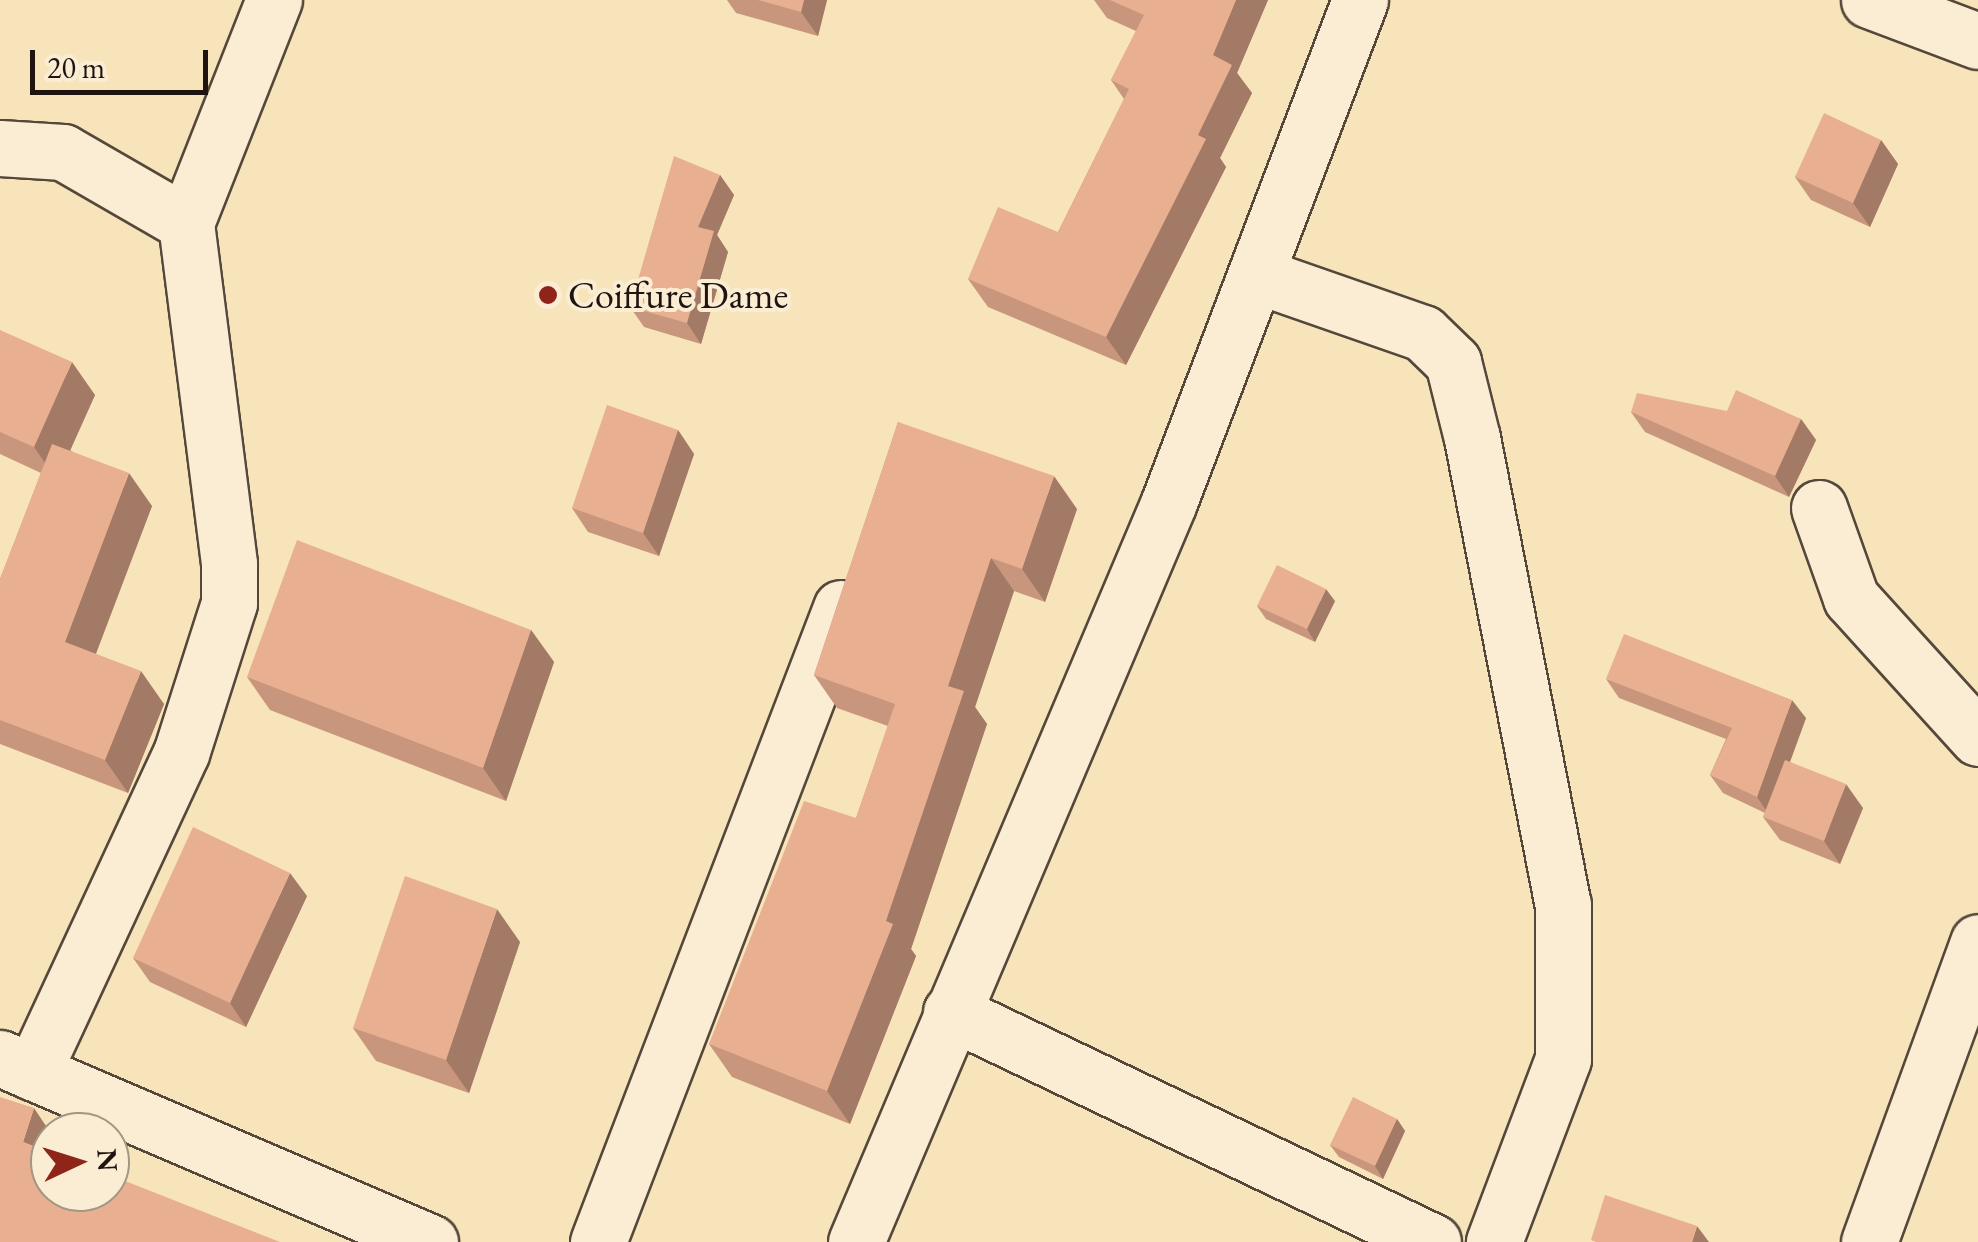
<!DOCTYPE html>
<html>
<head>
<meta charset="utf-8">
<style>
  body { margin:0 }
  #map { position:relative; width:1978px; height:1242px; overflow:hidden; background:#f7e4bb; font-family:"EB Garamond",serif }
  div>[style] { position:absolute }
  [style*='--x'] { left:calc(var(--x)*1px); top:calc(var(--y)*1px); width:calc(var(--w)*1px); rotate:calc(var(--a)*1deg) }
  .roads { filter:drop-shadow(2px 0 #55483b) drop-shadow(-2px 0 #55483b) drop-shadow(0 2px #55483b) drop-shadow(0 -2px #55483b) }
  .minor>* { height:55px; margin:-27.5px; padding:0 27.5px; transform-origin:27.5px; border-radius:27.5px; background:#faedd3 }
  .wall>* { inset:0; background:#c8967d }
  .shaded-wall>* { inset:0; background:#a37a66 }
  .building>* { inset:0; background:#e9af91 }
  .dots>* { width:28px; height:28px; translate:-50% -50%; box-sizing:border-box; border:5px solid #faedd3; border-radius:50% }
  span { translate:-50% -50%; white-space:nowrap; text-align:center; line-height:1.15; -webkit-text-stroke:8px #faedd3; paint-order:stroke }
  .poi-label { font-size:38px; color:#1f1410 }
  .left { translate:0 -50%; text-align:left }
  .north { position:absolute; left:30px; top:1112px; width:100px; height:100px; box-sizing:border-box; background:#faedd3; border:2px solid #a29685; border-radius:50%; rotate:86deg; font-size:28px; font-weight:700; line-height:40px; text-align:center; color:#1f1410 }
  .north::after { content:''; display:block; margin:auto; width:35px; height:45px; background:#8f2418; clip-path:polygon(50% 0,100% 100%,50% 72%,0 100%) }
  .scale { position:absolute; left:30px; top:50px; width:178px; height:45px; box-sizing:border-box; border:5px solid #1f1410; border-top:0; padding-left:12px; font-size:30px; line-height:35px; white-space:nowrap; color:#1f1410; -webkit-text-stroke:8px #faedd3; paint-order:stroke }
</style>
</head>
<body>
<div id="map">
  <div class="roads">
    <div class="minor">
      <div style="--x:1869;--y:0;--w:116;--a:20.6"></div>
      <div style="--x:0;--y:148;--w:63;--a:3.6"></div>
      <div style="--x:63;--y:152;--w:142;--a:30"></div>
      <div style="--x:186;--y:223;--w:344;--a:82.8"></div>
      <div style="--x:229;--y:564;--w:39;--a:90"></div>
      <div style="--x:229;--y:603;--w:157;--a:107.7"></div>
      <div style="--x:181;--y:753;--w:352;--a:114.9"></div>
      <div style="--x:186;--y:223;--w:240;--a:-68.5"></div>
      <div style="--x:1259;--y:276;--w:174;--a:19.2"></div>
      <div style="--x:1423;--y:333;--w:42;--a:44"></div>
      <div style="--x:1453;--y:362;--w:78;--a:76"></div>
      <div style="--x:1472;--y:438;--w:475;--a:79"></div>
      <div style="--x:1563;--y:904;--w:155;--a:90"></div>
      <div style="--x:1563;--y:1059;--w:196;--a:110.7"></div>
      <div style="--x:1819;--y:508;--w:96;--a:70.4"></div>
      <div style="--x:1851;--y:598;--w:189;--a:47.8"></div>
      <div style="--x:951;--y:1012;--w:534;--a:25.51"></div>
      <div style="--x:0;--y:1058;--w:468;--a:23.2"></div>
      <div style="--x:598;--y:1242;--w:679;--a:-69.03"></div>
      <div style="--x:856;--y:1242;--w:803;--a:-67.07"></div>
      <div style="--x:1169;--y:502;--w:537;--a:-69.17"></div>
      <div style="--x:1869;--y:1242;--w:319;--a:-70"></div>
    </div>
  </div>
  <div class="wall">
    <div style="clip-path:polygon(727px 0,827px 0,818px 36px,736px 13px)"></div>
    <div style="clip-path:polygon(1094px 0,1268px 0,1237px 73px,1252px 93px,1220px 158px,1226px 167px,1126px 365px,988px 307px,968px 279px,1058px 232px,1124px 99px,1111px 80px,1136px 31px,1107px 18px)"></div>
    <div style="clip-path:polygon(1881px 140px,1898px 164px,1870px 227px,1811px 200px,1795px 177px)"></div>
    <div style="clip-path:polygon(720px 175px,734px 195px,717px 235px,728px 252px,701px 344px,644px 327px,630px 307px)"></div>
    <div style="clip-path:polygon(0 330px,95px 395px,70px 450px,152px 506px,96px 654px,164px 704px,128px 793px,0 744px,0 579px,41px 473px,0 454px)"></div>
    <div style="clip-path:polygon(1727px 411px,1801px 419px,1816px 440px,1789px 497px,1645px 432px,1631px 412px)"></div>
    <div style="clip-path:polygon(898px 422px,1077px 509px,1045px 602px,1014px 591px,975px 707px,987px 724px,911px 949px,916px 956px,850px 1124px,732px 1077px,709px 1044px,856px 818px,888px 726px,837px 708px,814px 675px)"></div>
    <div style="clip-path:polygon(678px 430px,694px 454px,659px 556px,588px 532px,572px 508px)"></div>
    <div style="clip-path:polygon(1335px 601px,1315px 642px,1266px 619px,1257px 606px)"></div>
    <div style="clip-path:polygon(531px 630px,554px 662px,506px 801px,270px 710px,247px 677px)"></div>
    <div style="clip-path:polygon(1606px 679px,1806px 718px,1790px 762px,1863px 808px,1840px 864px,1780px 840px,1763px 817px,1765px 813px,1723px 793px,1710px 775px,1726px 739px,1619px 698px)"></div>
    <div style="clip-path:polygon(307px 896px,246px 1027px,150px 982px,133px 958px)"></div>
    <div style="clip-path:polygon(520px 942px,469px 1093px,376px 1061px,353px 1028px)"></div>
    <div style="clip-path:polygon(1397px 1119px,1405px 1131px,1383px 1179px,1339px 1157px,1330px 1145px)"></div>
  </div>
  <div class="shaded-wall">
    <div style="clip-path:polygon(804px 0,827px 0,818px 36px,801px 12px)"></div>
    <div style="clip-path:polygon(1236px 0,1268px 0,1237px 73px,1252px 93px,1220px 158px,1226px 167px,1126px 365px,1106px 337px,1198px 135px,1213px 55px)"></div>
    <div style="clip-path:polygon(1881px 140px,1898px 164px,1870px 227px,1853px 203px)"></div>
    <div style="clip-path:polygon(720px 175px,734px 195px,717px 235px,728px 252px,701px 344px,687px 323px,698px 227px)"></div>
    <div style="clip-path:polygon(72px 362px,95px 395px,57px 480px,34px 447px)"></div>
    <div style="clip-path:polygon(1801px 419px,1816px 440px,1789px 497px,1775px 476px)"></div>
    <div style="clip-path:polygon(678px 430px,694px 454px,659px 556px,643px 533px)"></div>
    <div style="clip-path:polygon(129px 473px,152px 506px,88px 674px,65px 642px)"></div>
    <div style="clip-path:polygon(1054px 476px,1077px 509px,1045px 602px,1022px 569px)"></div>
    <div style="clip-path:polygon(991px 558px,1014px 591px,975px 707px,987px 724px,911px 949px,916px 956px,850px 1124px,827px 1091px,886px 921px,948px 686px)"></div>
    <div style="clip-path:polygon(1326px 589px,1335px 601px,1315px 642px,1307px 629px)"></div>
    <div style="clip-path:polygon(531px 630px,554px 662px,506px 801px,483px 768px)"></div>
    <div style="clip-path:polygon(141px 671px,164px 704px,128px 793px,105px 760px)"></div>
    <div style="clip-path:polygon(1792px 700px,1806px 718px,1770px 816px,1757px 797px)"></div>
    <div style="clip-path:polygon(1846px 784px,1863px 808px,1840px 864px,1824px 841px)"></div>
    <div style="clip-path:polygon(290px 873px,307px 896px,246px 1027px,230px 1003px)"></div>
    <div style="clip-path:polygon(497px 909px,520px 942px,469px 1093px,446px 1060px)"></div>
    <div style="clip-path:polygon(34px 1108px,50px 1132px,50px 1154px,23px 1142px)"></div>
    <div style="clip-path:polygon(1397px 1119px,1405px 1131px,1383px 1179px,1375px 1166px)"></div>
    <div style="clip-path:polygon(1697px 1226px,1709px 1242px,1692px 1242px)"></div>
  </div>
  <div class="building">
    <div style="clip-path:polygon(758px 0,804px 0,801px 12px)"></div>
    <div style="clip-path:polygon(1110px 0,1236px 0,1213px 55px,1232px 65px,1198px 135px,1206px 139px,1106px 337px,968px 279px,998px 207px,1058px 232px,1129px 89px,1111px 80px,1144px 15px)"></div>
    <div style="clip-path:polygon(1824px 113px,1881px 140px,1853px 203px,1795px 177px)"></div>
    <div style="clip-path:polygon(674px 156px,720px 175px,698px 227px,714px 231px,687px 323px,630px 307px)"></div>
    <div style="clip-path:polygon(0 330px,72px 362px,34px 447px,0 432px)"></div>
    <div style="clip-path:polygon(1736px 390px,1801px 419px,1775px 476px,1631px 412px,1637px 393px,1727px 411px)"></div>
    <div style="clip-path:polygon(607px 405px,678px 430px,643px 533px,572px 508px)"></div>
    <div style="clip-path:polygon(898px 422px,1054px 476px,1022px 569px,991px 558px,948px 686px,964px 691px,886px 921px,893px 924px,827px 1091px,709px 1044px,804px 801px,856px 818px,895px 704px,814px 675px)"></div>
    <div style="clip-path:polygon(52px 444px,129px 473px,65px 642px,141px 671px,105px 760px,0 720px,0 579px)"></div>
    <div style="clip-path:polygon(297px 540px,531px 630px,483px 768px,247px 677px)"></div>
    <div style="clip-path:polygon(1277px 565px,1326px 589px,1307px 629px,1257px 606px)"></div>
    <div style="clip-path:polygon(1624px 634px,1792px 700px,1757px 797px,1710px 775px,1732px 728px,1606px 679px)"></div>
    <div style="clip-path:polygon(1785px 760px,1846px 784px,1824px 841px,1763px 817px)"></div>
    <div style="clip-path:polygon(193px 827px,290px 873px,230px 1003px,133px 958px)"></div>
    <div style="clip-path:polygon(405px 876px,497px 909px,446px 1060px,353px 1028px)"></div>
    <div style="clip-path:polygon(0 1097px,34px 1108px,23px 1142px,50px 1152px,50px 1192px,110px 1192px,110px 1175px,280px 1242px,0 1242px)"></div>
    <div style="clip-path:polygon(1353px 1097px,1397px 1119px,1375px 1166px,1330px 1145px)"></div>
    <div style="clip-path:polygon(1605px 1195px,1697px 1226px,1692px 1242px,1596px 1242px,1591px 1240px)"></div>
  </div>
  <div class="dots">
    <div style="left:548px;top:295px;background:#8f2418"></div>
  </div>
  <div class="poi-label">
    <span class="left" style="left:568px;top:295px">Coiffure Dame</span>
  </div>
  <div class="north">N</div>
  <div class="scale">20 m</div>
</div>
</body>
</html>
